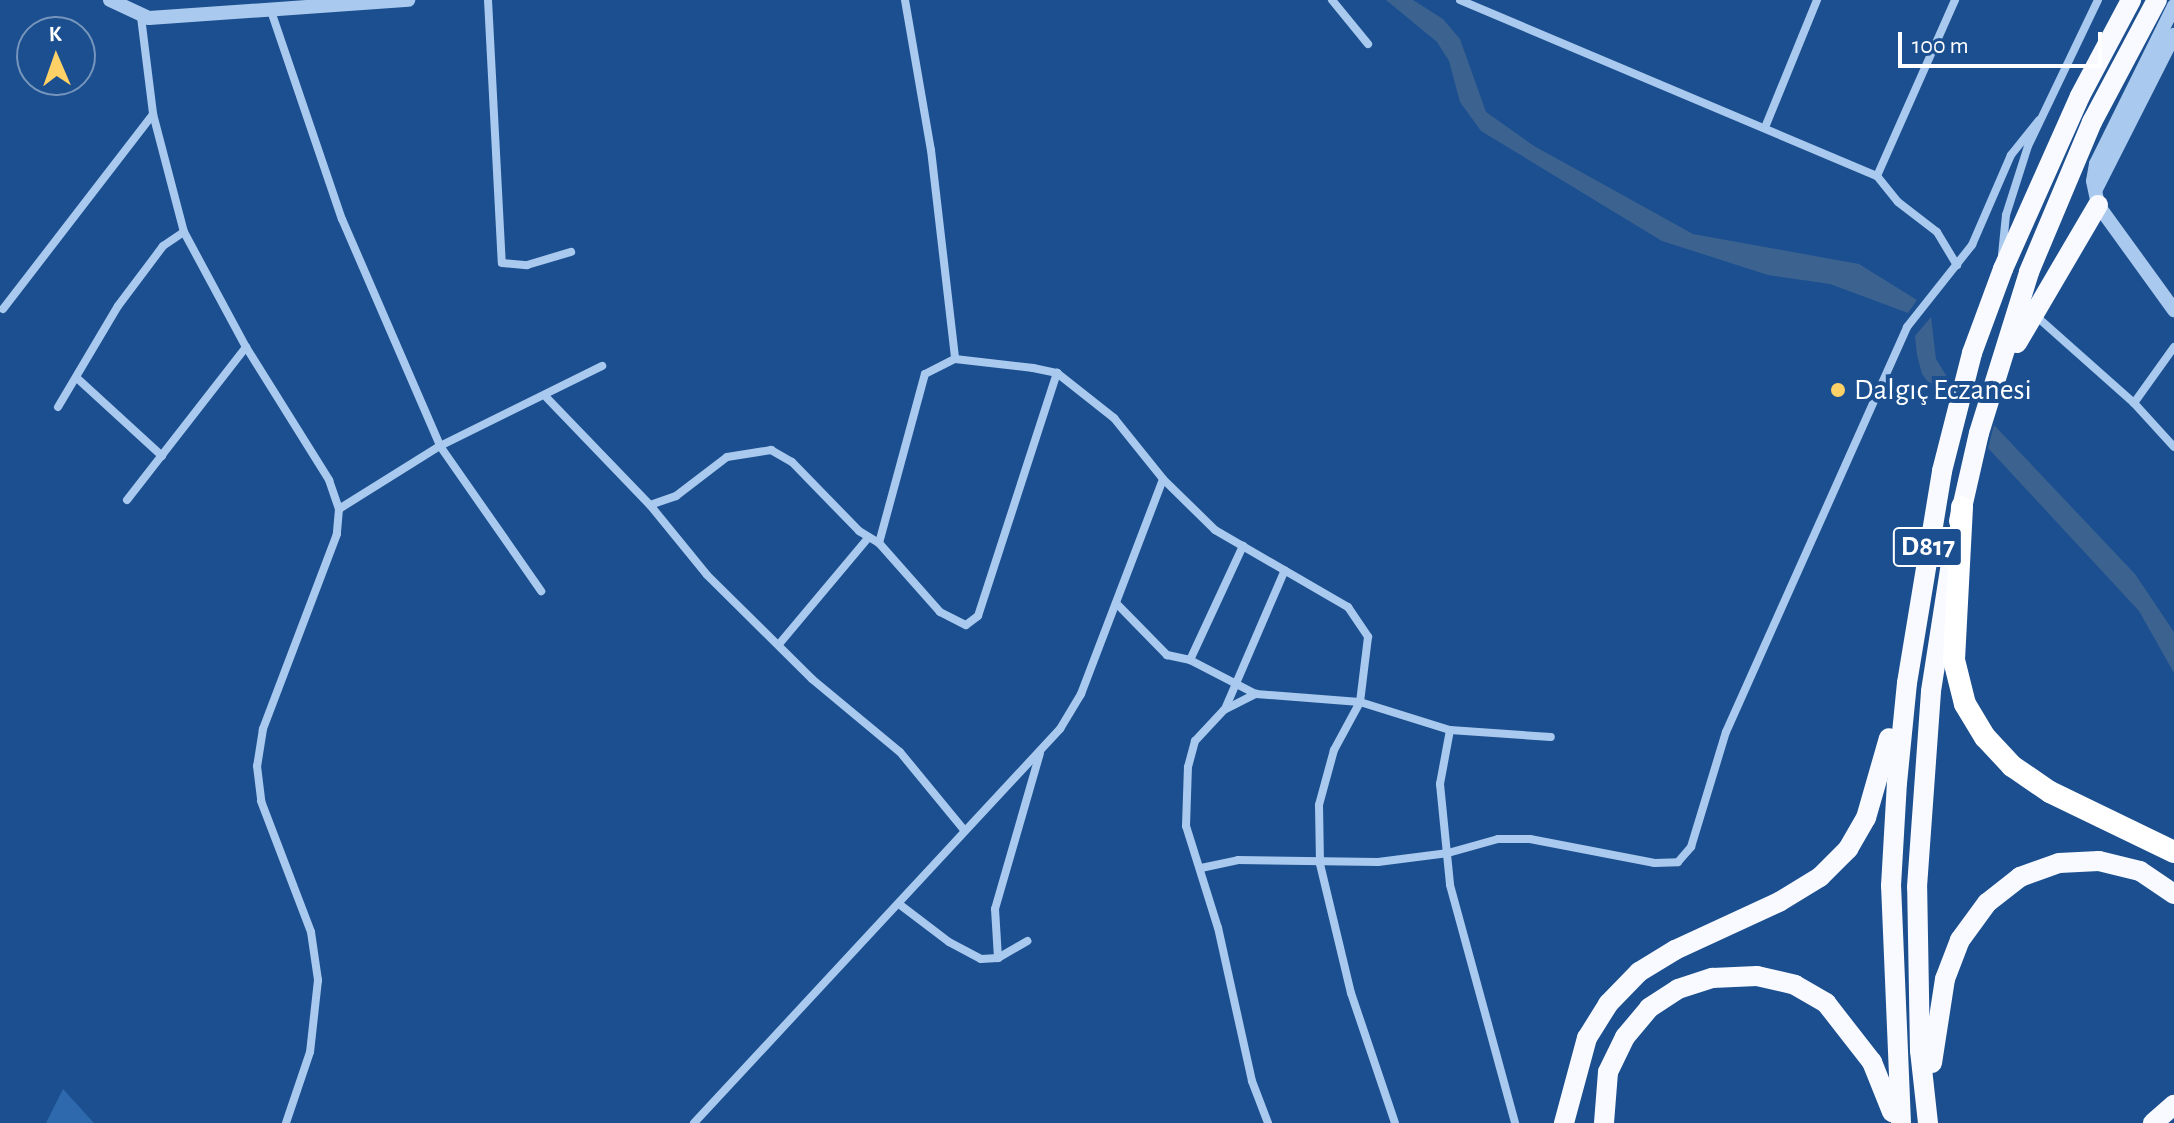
<!DOCTYPE html>
<meta charset="utf-8">
<style>
body{margin:0}
#map{position:relative;width:2174px;height:1123px;overflow:hidden;background:#1b4f8f;font-family:"Alegreya Sans",sans-serif}
div>[style]{position:absolute}
.green>*{inset:0;background:#2e69ad}
.water>*{inset:0;background:#3c6290}
.minor>*{height:8px;margin:-4px;padding:0 4px;transform-origin:4px;border-radius:4px;background:#a9c9ee}
.tertiary>*{height:14px;margin:-7px;padding:0 7px;transform-origin:7px;border-radius:7px;background:#a9c9ee}
.trunk>*{height:20px;margin:-10px;padding:0 10px;transform-origin:10px;border-radius:10px;background:#f8faff}
.motorway>*{height:22px;margin:-11px;padding:0 11px;transform-origin:11px;border-radius:11px;background:#fff}
.dots>*{width:22px;height:22px;translate:-50% -50%;box-sizing:border-box;border:4px solid #1b4f8f;border-radius:50%}
span{translate:-50% -50%;white-space:nowrap;text-align:center;line-height:1.15;-webkit-text-stroke:8px #1b4f8f;paint-order:stroke}
.shield-label span{padding:2px 6px;background:#1b4f8f;border:2px solid;border-radius:6px;-webkit-text-stroke-width:0}
.shield-label{font-size:28px;color:#fff;font-weight:700}
.poi-label{font-size:30px;color:#fff}
.left{translate:0 -50%;text-align:left}
.north{position:absolute;left:16px;top:16px;width:80px;height:80px;box-sizing:border-box;background:#1b4f8f;border:2px solid #7695bc;border-radius:50%;rotate:358deg;font-size:22px;font-weight:700;line-height:32px;text-align:center;color:#fff}
.north::after{content:'';display:block;margin:auto;width:28px;height:36px;background:#ffd166;clip-path:polygon(50% 0,100% 100%,50% 72%,0 100%)}
.scale{position:absolute;left:1898px;top:32px;width:204px;height:36px;box-sizing:border-box;border:4px solid #fff;border-top:0;padding-left:10px;font-size:24px;line-height:28px;white-space:nowrap;color:#fff;-webkit-text-stroke:6px #1b4f8f;paint-order:stroke}
</style>
<div id="map">
<div class="green">
<div style="clip-path:polygon(63px 1089px,94px 1123px,46px 1123px)"></div>
</div>
<div class="water">
<div style="clip-path:polygon(1386px 0,1413px 0,1443px 19px,1460px 39px,1486px 112px,1534px 146px,1693px 234px,1859px 264px,1917px 300px,1908px 313px,1830px 284px,1768px 275px,1662px 241px,1481px 131px,1460px 102px,1449px 61px,1437px 42px)"></div>
<div style="clip-path:polygon(1931px 317px,1936px 359px,1947px 377px,1940px 398px,1922px 374px,1917px 355px,1915px 336px)"></div>
<div style="clip-path:polygon(1994px 425px,2135px 574px,2174px 632px,2174px 673px,2139px 611px,1988px 448px)"></div>
</div>
<div class="minor">
<div style="left:488px;top:0;width:263px;rotate:87deg"></div>
<div style="left:502px;top:263px;width:25px;rotate:5deg"></div>
<div style="left:527px;top:265px;width:46px;rotate:-16.5deg"></div>
<div style="left:905px;top:0;width:152px;rotate:80.2deg"></div>
<div style="left:931px;top:150px;width:210px;rotate:83.4deg"></div>
<div style="left:1332px;top:0;width:57px;rotate:50.7deg"></div>
<div style="left:1460px;top:0;width:453px;rotate:22.9deg"></div>
<div style="left:1877px;top:176px;width:33px;rotate:51deg"></div>
<div style="left:1898px;top:202px;width:49px;rotate:37.6deg"></div>
<div style="left:1937px;top:232px;width:39px;rotate:59deg"></div>
<div style="left:271px;top:11px;width:220px;rotate:71.2deg"></div>
<div style="left:342px;top:219px;width:247px;rotate:66.6deg"></div>
<div style="left:440px;top:446px;width:177px;rotate:55.1deg"></div>
<div style="left:141px;top:17px;width:98px;rotate:82.9deg"></div>
<div style="left:153px;top:114px;width:122px;rotate:75.3deg"></div>
<div style="left:184px;top:232px;width:131px;rotate:61.7deg"></div>
<div style="left:246px;top:347px;width:157px;rotate:58deg"></div>
<div style="left:329px;top:480px;width:31px;rotate:71deg"></div>
<div style="left:339px;top:509px;width:25px;rotate:95deg"></div>
<div style="left:337px;top:534px;width:209px;rotate:110.8deg"></div>
<div style="left:263px;top:729px;width:37px;rotate:99deg"></div>
<div style="left:257px;top:766px;width:35px;rotate:83deg"></div>
<div style="left:261px;top:801px;width:140px;rotate:69.1deg"></div>
<div style="left:311px;top:932px;width:49px;rotate:81.7deg"></div>
<div style="left:318px;top:980px;width:72px;rotate:96.3deg"></div>
<div style="left:310px;top:1052px;width:75px;rotate:108.7deg"></div>
<div style="left:1766px;top:125px;width:135px;rotate:-67.8deg"></div>
<div style="left:1877px;top:176px;width:193px;rotate:-66.1deg"></div>
<div style="left:2002px;top:255px;width:40px;rotate:-84.3deg"></div>
<div style="left:2006px;top:215px;width:72px;rotate:-72.3deg"></div>
<div style="left:2028px;top:146px;width:162px;rotate:-64.4deg"></div>
<div style="left:3px;top:309px;width:246px;rotate:-52.4deg"></div>
<div style="left:2036px;top:316px;width:131px;rotate:41.6deg"></div>
<div style="left:2174px;top:347px;width:69px;rotate:125.5deg"></div>
<div style="left:2134px;top:403px;width:59px;rotate:47.7deg"></div>
<div style="left:78px;top:379px;width:114px;rotate:42.5deg"></div>
<div style="left:547px;top:398px;width:149px;rotate:46.1deg"></div>
<div style="left:650px;top:505px;width:28px;rotate:-19deg"></div>
<div style="left:676px;top:496px;width:64px;rotate:-37.4deg"></div>
<div style="left:727px;top:457px;width:45px;rotate:-9deg"></div>
<div style="left:771px;top:450px;width:24px;rotate:30deg"></div>
<div style="left:792px;top:462px;width:96px;rotate:45.8deg"></div>
<div style="left:859px;top:531px;width:23px;rotate:31deg"></div>
<div style="left:879px;top:543px;width:92px;rotate:48.5deg"></div>
<div style="left:940px;top:612px;width:29px;rotate:27deg"></div>
<div style="left:966px;top:625px;width:15px;rotate:-37deg"></div>
<div style="left:978px;top:616px;width:256px;rotate:-72deg"></div>
<div style="left:58px;top:407px;width:117px;rotate:-59.3deg"></div>
<div style="left:118px;top:306px;width:75px;rotate:-53.1deg"></div>
<div style="left:163px;top:246px;width:25px;rotate:-34deg"></div>
<div style="left:127px;top:500px;width:194px;rotate:-52.1deg"></div>
<div style="left:650px;top:505px;width:90px;rotate:50.8deg"></div>
<div style="left:707px;top:575px;width:148px;rotate:44.7deg"></div>
<div style="left:812px;top:679px;width:114px;rotate:39.7deg"></div>
<div style="left:900px;top:752px;width:101px;rotate:50.6deg"></div>
<div style="left:339px;top:509px;width:119px;rotate:-32deg"></div>
<div style="left:440px;top:446px;width:181px;rotate:-26.3deg"></div>
<div style="left:879px;top:543px;width:175px;rotate:-74.8deg"></div>
<div style="left:925px;top:374px;width:34px;rotate:-27deg"></div>
<div style="left:955px;top:359px;width:79px;rotate:6.6deg"></div>
<div style="left:1033px;top:368px;width:25px;rotate:12deg"></div>
<div style="left:1057px;top:373px;width:73px;rotate:38.3deg"></div>
<div style="left:1114px;top:418px;width:78px;rotate:51.2deg"></div>
<div style="left:1163px;top:479px;width:73px;rotate:44.4deg"></div>
<div style="left:1215px;top:530px;width:154px;rotate:30.1deg"></div>
<div style="left:1348px;top:607px;width:36px;rotate:56deg"></div>
<div style="left:1368px;top:637px;width:65px;rotate:97deg"></div>
<div style="left:1360px;top:702px;width:55px;rotate:118.4deg"></div>
<div style="left:1334px;top:750px;width:57px;rotate:105.3deg"></div>
<div style="left:1319px;top:805px;width:59px;rotate:89deg"></div>
<div style="left:1320px;top:864px;width:133px;rotate:76.5deg"></div>
<div style="left:1351px;top:993px;width:137px;rotate:71.3deg"></div>
<div style="left:1116px;top:603px;width:73px;rotate:45.6deg"></div>
<div style="left:1167px;top:655px;width:24px;rotate:12deg"></div>
<div style="left:1190px;top:660px;width:74px;rotate:27.3deg"></div>
<div style="left:780px;top:643px;width:138px;rotate:-50deg"></div>
<div style="left:1190px;top:660px;width:126px;rotate:-65.1deg"></div>
<div style="left:1225px;top:709px;width:151px;rotate:-66.7deg"></div>
<div style="left:1450px;top:730px;width:55px;rotate:100.5deg"></div>
<div style="left:1440px;top:784px;width:101px;rotate:84.3deg"></div>
<div style="left:1450px;top:885px;width:247px;rotate:74.7deg"></div>
<div style="left:1201px;top:868px;width:38px;rotate:-12deg"></div>
<div style="left:1238px;top:860px;width:140px;rotate:0.8deg"></div>
<div style="left:1378px;top:862px;width:71px;rotate:-7.3deg"></div>
<div style="left:1448px;top:853px;width:52px;rotate:-15.6deg"></div>
<div style="left:1498px;top:839px;width:32px"></div>
<div style="left:1530px;top:839px;width:127px;rotate:10.9deg"></div>
<div style="left:1655px;top:863px;width:23px;rotate:-2deg"></div>
<div style="left:1678px;top:862px;width:20px;rotate:-49deg"></div>
<div style="left:1691px;top:847px;width:120px;rotate:-73.1deg"></div>
<div style="left:1726px;top:732px;width:444px;rotate:-65.9deg"></div>
<div style="left:1907px;top:327px;width:105px;rotate:-51.6deg"></div>
<div style="left:1972px;top:245px;width:98px;rotate:-66.6deg"></div>
<div style="left:2011px;top:155px;width:45px;rotate:-51.3deg"></div>
<div style="left:899px;top:904px;width:63px;rotate:37.2deg"></div>
<div style="left:949px;top:942px;width:36px;rotate:28deg"></div>
<div style="left:981px;top:959px;width:17px;rotate:-3deg"></div>
<div style="left:998px;top:958px;width:49px;rotate:-93.5deg"></div>
<div style="left:995px;top:909px;width:162px;rotate:-73.9deg"></div>
<div style="left:998px;top:958px;width:34px;rotate:-30deg"></div>
<div style="left:694px;top:1123px;width:538px;rotate:-47.11deg"></div>
<div style="left:1060px;top:729px;width:41px;rotate:-59deg"></div>
<div style="left:1081px;top:694px;width:230px;rotate:-69.1deg"></div>
<div style="left:1268px;top:1123px;width:45px;rotate:-110.9deg"></div>
<div style="left:1252px;top:1081px;width:157px;rotate:-102.5deg"></div>
<div style="left:1218px;top:928px;width:107px;rotate:-107.4deg"></div>
<div style="left:1186px;top:826px;width:59px;rotate:-88.1deg"></div>
<div style="left:1188px;top:767px;width:27px;rotate:-75deg"></div>
<div style="left:1195px;top:741px;width:42px;rotate:-46.9deg"></div>
<div style="left:1224px;top:710px;width:36px;rotate:-27deg"></div>
<div style="left:1256px;top:694px;width:104px;rotate:4.4deg"></div>
<div style="left:1360px;top:702px;width:94px;rotate:17.3deg"></div>
<div style="left:1450px;top:730px;width:101px;rotate:4deg"></div>
</div>
<div class="tertiary">
<div style="left:110px;top:0;width:43px;rotate:24.8deg"></div>
<div style="left:149px;top:18px;width:260px;rotate:-4deg"></div>
<div style="left:2174px;top:6px;width:176px;rotate:116.3deg"></div>
<div style="left:2096px;top:164px;width:17px;rotate:100deg"></div>
<div style="left:2093px;top:181px;width:25px;rotate:78deg"></div>
<div style="left:2098px;top:205px;width:130px;rotate:54.1deg"></div>
<div style="left:2096px;top:189px;width:173px;rotate:-63.1deg"></div>
</div>
<div class="trunk">
<div style="left:2017px;top:343px;width:160px;rotate:-59.6deg"></div>
<div style="left:1959px;top:521px;width:90px;rotate:-77.2deg"></div>
<div style="left:1979px;top:433px;width:169px;rotate:-72.7deg"></div>
<div style="left:2029px;top:272px;width:163px;rotate:-67.2deg"></div>
<div style="left:2092px;top:122px;width:138px;rotate:-62deg"></div>
<div style="left:1932px;top:1063px;width:85px;rotate:-81.2deg"></div>
<div style="left:1945px;top:979px;width:42px;rotate:-69deg"></div>
<div style="left:1960px;top:940px;width:46px;rotate:-53.9deg"></div>
<div style="left:1987px;top:903px;width:42px;rotate:-38.2deg"></div>
<div style="left:2020px;top:877px;width:41px;rotate:-19.7deg"></div>
<div style="left:2059px;top:863px;width:40px;rotate:-2.9deg"></div>
<div style="left:2099px;top:861px;width:42px;rotate:13.7deg"></div>
<div style="left:2140px;top:871px;width:41px;rotate:34.1deg"></div>
<div style="left:1564px;top:1123px;width:88px;rotate:-74.9deg"></div>
<div style="left:1587px;top:1038px;width:40px;rotate:-58deg"></div>
<div style="left:1608px;top:1004px;width:45px;rotate:-45.9deg"></div>
<div style="left:1639px;top:972px;width:42px;rotate:-31.4deg"></div>
<div style="left:1675px;top:950px;width:115px;rotate:-24.8deg"></div>
<div style="left:1779px;top:902px;width:48px;rotate:-31.4deg"></div>
<div style="left:1820px;top:877px;width:40px;rotate:-45deg"></div>
<div style="left:1848px;top:849px;width:36px;rotate:-60deg"></div>
<div style="left:1866px;top:818px;width:83px;rotate:-74deg"></div>
<div style="left:1604px;top:1123px;width:51px;rotate:-85.5deg"></div>
<div style="left:1608px;top:1072px;width:39px;rotate:-64deg"></div>
<div style="left:1625px;top:1037px;width:38px;rotate:-50deg"></div>
<div style="left:1649px;top:1008px;width:35px;rotate:-33deg"></div>
<div style="left:1678px;top:989px;width:36px;rotate:-18deg"></div>
<div style="left:1712px;top:978px;width:45px;rotate:-2.5deg"></div>
<div style="left:1757px;top:976px;width:39px;rotate:13deg"></div>
<div style="left:1795px;top:985px;width:36px;rotate:30deg"></div>
<div style="left:1826px;top:1003px;width:75px;rotate:52.1deg"></div>
<div style="left:1872px;top:1062px;width:54px;rotate:68.2deg"></div>
<div style="left:1901px;top:1123px;width:237px;rotate:-92.4deg"></div>
<div style="left:1891px;top:886px;width:103px;rotate:-86.7deg"></div>
<div style="left:1897px;top:783px;width:100px;rotate:-84.3deg"></div>
<div style="left:1907px;top:683px;width:215px;rotate:-80.6deg"></div>
<div style="left:1942px;top:471px;width:122px;rotate:-75.7deg"></div>
<div style="left:1972px;top:353px;width:90px;rotate:-69.7deg"></div>
<div style="left:2003px;top:269px;width:189px;rotate:-66deg"></div>
<div style="left:2080px;top:96px;width:109px;rotate:-62deg"></div>
<div style="left:1928px;top:1123px;width:72px;rotate:-96.3deg"></div>
<div style="left:1920px;top:1051px;width:164px;rotate:-91deg"></div>
<div style="left:1917px;top:887px;width:196px;rotate:-85.9deg"></div>
<div style="left:1931px;top:691px;width:136px;rotate:-81.1deg"></div>
<div style="left:2153px;top:1123px;width:28px;rotate:-41deg"></div>
</div>
<div class="motorway">
<div style="left:1962px;top:507px;width:153px;rotate:93deg"></div>
<div style="left:1954px;top:660px;width:45px;rotate:76deg"></div>
<div style="left:1965px;top:704px;width:39px;rotate:59deg"></div>
<div style="left:1985px;top:737px;width:40px;rotate:47deg"></div>
<div style="left:2012px;top:766px;width:46px;rotate:34.4deg"></div>
<div style="left:2050px;top:792px;width:138px;rotate:25.8deg"></div>
</div>
<div class="dots">
<div style="left:1838px;top:390px;background:#ffd166"></div>
</div>
<div class="shield-label">
<span style="left:1928px;top:547px">D817</span>
</div>
<div class="poi-label">
<span class="left" style="left:1854px;top:390px">Dalgıç Eczanesi</span>
</div>
<div class="north">K</div>
<div class="scale">100 m</div>
</div>
